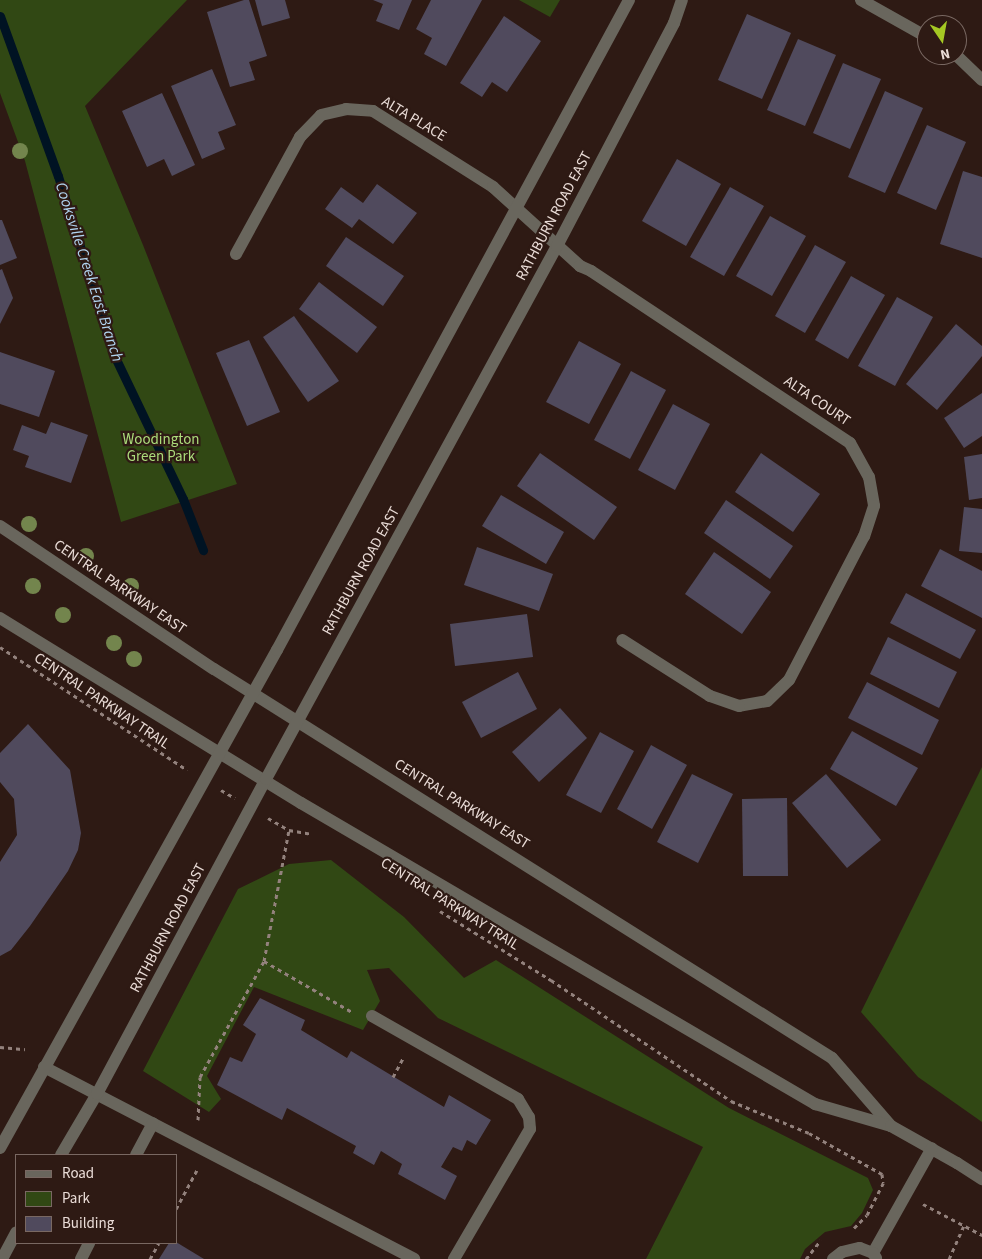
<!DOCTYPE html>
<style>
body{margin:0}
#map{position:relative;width:982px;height:1259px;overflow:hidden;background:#2e1a14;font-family:"Source Sans 3",sans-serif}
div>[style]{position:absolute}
.green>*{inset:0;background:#314814}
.stream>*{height:9px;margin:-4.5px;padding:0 4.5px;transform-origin:4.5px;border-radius:4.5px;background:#001323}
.building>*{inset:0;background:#504a5d}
.path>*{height:3px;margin-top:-1.5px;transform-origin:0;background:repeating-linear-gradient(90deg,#93827d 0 4px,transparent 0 8px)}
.minor>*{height:12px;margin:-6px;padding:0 6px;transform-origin:6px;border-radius:6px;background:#69665d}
.trees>*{width:16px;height:16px;margin:-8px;border-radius:50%;background:#73854d}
span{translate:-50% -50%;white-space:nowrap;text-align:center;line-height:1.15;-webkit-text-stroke:4.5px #2e1a14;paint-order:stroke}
.street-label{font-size:15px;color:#eadcd7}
.park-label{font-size:15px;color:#acdc7b}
.water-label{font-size:16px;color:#b1d4f0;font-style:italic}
.legend{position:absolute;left:15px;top:1154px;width:162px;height:90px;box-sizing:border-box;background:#2e1a14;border:1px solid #796862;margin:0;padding:6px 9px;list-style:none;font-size:15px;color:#eadcd7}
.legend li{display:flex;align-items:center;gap:10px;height:25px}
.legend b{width:25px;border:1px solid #796862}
.north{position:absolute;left:917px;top:15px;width:50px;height:50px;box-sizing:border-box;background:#2e1a14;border:1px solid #796862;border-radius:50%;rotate:168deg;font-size:14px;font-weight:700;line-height:20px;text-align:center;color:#eadcd7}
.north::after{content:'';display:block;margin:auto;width:18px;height:22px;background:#a5c823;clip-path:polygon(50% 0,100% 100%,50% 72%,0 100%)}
</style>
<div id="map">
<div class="green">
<div style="clip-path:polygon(0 0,187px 0,85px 106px,143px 245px,237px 484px,121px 522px,25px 161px,0 93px)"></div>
<div style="clip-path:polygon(519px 0,560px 0,550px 17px)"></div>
<div style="clip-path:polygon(982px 767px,982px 1122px,918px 1077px,861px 1012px)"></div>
<div style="clip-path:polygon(331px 860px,404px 917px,464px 978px,496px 960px,729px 1108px,868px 1178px,873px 1190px,862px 1213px,851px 1226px,825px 1232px,805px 1249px,800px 1259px,646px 1259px,703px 1147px,438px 1018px,389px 968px,367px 970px,380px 1001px,363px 1030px,254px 987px,207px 1076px,221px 1099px,209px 1112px,143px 1071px,238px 889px,289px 864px)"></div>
</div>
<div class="stream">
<div style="left:0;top:16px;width:170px;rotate:70.1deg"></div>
<div style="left:58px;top:176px;width:188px;rotate:72.6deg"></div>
<div style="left:114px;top:355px;width:160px;rotate:64.4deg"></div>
<div style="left:183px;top:499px;width:55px;rotate:68.6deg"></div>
</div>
<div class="building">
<div style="clip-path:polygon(244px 0,249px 0,267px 56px,249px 62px,255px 80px,230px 87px,207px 12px)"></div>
<div style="clip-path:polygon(255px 0,285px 0,290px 18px,262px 26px)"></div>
<div style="clip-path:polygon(373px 0,412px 0,399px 30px,376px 21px,383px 4px)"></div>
<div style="clip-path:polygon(431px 0,482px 0,446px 66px,424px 54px,432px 38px,416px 29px)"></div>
<div style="clip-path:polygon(747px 14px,791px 33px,762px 99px,718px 80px)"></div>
<div style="clip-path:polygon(504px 16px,541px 41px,507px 92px,492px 82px,482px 97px,460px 83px)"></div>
<div style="clip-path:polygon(798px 39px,836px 55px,805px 126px,767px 110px)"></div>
<div style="clip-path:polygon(843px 63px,881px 79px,850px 149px,813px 133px)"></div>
<div style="clip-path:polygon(212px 69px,236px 125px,218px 132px,225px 149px,202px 159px,171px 86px)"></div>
<div style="clip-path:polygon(885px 91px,923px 108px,885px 193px,848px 177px)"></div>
<div style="clip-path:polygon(162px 93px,195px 165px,172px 176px,164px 159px,147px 167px,122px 111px)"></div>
<div style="clip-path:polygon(927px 125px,966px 142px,936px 210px,897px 193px)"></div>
<div style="clip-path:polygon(677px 159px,721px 184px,686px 246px,642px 221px)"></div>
<div style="clip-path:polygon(963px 171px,982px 177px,982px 258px,940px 244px)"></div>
<div style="clip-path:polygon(377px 184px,417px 213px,393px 244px,359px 219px,352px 228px,325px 209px,341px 187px,363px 203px)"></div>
<div style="clip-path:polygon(730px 187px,764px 206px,724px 276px,690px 257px)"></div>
<div style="clip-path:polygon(770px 216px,806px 236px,772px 296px,736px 276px)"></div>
<div style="clip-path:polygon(0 220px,2px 220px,17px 258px,0 265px)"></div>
<div style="clip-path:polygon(346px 237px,404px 276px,383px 306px,326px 266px)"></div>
<div style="clip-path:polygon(815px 245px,846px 262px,805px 333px,775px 316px)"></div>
<div style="clip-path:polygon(2px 269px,13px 298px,0 324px,0 270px)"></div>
<div style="clip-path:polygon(851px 276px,885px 295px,848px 359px,815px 340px)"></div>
<div style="clip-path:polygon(319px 282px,377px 327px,357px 353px,299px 309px)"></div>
<div style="clip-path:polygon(897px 297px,933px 317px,895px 386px,858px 366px)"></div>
<div style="clip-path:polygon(294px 316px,339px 381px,308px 402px,263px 337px)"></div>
<div style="clip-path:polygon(956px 324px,982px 346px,982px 356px,937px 410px,906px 384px)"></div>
<div style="clip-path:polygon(249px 340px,280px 412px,247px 426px,216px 353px)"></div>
<div style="clip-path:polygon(579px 341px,621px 364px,589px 424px,546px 402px)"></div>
<div style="clip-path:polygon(0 352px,55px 371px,39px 417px,0 404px)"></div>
<div style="clip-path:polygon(631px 371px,666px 390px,630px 459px,594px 440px)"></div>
<div style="clip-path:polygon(982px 393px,982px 436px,964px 448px,944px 418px)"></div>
<div style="clip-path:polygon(673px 404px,710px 424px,675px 490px,638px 470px)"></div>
<div style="clip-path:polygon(51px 422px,88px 435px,71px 483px,25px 467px,29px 456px,13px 450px,22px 425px,46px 434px)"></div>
<div style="clip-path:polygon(540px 453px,617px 507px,594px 540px,517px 486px)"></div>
<div style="clip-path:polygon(761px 453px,820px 494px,793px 532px,735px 492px)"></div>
<div style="clip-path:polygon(982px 454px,982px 498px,969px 500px,964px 457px)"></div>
<div style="clip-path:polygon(501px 495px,564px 532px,546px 564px,482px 526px)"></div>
<div style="clip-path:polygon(726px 500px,793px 546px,770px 579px,704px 533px)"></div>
<div style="clip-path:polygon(964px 507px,982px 509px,982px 553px,959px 551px)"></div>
<div style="clip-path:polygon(477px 547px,553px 574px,539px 611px,464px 585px)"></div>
<div style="clip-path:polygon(940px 549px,982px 571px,982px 618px,921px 586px)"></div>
<div style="clip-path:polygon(714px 552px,771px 592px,742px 634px,685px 594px)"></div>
<div style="clip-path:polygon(906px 593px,976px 630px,960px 659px,890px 623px)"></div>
<div style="clip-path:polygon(527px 614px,533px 657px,455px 666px,450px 624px)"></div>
<div style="clip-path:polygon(888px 637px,957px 672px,939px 708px,870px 674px)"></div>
<div style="clip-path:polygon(518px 672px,537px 709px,481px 738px,462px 702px)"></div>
<div style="clip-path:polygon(867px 682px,939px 720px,922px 755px,848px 718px)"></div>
<div style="clip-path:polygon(560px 708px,587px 738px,539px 782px,512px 752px)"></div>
<div style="clip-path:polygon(28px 724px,70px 770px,81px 833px,78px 850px,68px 871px,30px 926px,11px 950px,0 956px,0 862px,17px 835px,14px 799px,0 782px,0 753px)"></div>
<div style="clip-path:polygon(852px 731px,918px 768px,896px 806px,830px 769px)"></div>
<div style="clip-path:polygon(600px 732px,634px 751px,601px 813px,566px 795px)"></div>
<div style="clip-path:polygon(651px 745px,687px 765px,652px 829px,617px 809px)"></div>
<div style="clip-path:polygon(692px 774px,733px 794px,698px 863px,657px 842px)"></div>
<div style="clip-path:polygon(826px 774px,881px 840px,847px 868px,792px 803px)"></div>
<div style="clip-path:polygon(787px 798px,788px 876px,743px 876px,742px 799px)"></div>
<div style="clip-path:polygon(260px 998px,305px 1020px,301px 1030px,347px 1058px,351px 1051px,444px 1107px,449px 1095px,491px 1120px,476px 1145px,467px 1140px,462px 1151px,453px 1147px,441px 1167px,457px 1176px,445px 1200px,398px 1174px,402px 1164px,381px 1151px,374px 1165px,353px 1153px,356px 1146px,287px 1108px,282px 1120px,217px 1085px,230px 1057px,242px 1062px,256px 1034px,243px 1025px)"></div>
<div style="clip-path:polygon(176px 1242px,204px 1259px,159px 1259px,169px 1243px)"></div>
</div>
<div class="path">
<div style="left:0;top:647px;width:224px;rotate:33.3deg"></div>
<div style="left:221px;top:790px;width:16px;rotate:30deg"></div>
<div style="left:268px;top:818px;width:24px;rotate:30deg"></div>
<div style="left:289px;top:830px;width:22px;rotate:10deg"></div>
<div style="left:440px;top:911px;width:131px;rotate:31.9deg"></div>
<div style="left:551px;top:980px;width:217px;rotate:33.9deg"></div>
<div style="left:731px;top:1101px;width:84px;rotate:22.3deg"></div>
<div style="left:809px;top:1133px;width:84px;rotate:29.3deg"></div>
<div style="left:882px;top:1174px;width:9px;rotate:84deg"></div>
<div style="left:264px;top:961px;width:102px;rotate:30.1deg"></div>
<div style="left:0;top:1047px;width:25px;rotate:5deg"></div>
<div style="left:393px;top:1077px;width:21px;rotate:-62deg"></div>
<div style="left:198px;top:1120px;width:43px;rotate:-87.3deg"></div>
<div style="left:200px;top:1077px;width:132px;rotate:-61.1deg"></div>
<div style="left:264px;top:961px;width:133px;rotate:-79.2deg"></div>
<div style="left:923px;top:1204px;width:67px;rotate:27.7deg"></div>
<div style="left:176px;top:1209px;width:44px;rotate:-61.7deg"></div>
<div style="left:854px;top:1228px;width:18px;rotate:-45deg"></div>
<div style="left:867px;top:1215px;width:36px;rotate:-63deg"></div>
<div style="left:150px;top:1259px;width:18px;rotate:-61deg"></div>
<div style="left:806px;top:1259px;width:24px;rotate:-52deg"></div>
<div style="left:949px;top:1259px;width:36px;rotate:-66deg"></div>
</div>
<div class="minor">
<div style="left:861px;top:0;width:76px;rotate:29.3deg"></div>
<div style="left:956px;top:55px;width:36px;rotate:44deg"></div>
<div style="left:236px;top:254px;width:133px;rotate:-61.3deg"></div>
<div style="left:300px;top:137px;width:30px;rotate:-46deg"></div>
<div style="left:321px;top:115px;width:26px;rotate:-13deg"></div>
<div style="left:346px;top:109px;width:27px;rotate:4deg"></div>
<div style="left:373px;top:111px;width:142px;rotate:32.3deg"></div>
<div style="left:493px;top:187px;width:118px;rotate:42.2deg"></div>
<div style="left:580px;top:266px;width:12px;rotate:24deg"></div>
<div style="left:591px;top:271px;width:311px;rotate:33.6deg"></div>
<div style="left:850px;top:443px;width:39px;rotate:61deg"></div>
<div style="left:869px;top:477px;width:29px;rotate:80deg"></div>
<div style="left:874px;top:506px;width:32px;rotate:108deg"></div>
<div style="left:864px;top:536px;width:162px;rotate:117.5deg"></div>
<div style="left:789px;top:680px;width:30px;rotate:136deg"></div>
<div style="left:767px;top:701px;width:28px;rotate:170deg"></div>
<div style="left:739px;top:706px;width:31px;rotate:-161deg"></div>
<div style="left:710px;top:696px;width:104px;rotate:-147.5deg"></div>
<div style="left:0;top:526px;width:257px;rotate:33.8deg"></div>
<div style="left:214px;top:669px;width:730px;rotate:32.19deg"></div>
<div style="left:832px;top:1058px;width:90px;rotate:49.1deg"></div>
<div style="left:0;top:618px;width:353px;rotate:31.6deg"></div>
<div style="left:301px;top:803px;width:596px;rotate:30.35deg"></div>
<div style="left:815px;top:1104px;width:79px;rotate:16.1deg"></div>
<div style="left:891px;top:1126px;width:76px;rotate:29.3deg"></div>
<div style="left:957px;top:1163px;width:30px;rotate:33deg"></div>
<div style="left:372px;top:1016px;width:168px;rotate:29.6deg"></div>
<div style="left:518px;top:1099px;width:21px;rotate:59deg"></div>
<div style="left:529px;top:1117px;width:12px;rotate:85deg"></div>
<div style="left:530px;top:1129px;width:151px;rotate:120.3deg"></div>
<div style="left:44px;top:1067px;width:417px;rotate:27.4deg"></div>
<div style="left:0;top:1148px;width:570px;rotate:-60.92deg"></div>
<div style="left:277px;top:650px;width:739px;rotate:-61.56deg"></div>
<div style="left:61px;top:1155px;width:71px;rotate:-59.5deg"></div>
<div style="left:97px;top:1094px;width:357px;rotate:-61.8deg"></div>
<div style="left:266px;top:779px;width:607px;rotate:-61.37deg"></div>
<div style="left:557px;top:246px;width:252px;rotate:-62.3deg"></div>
<div style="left:674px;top:23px;width:24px;rotate:-71deg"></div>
<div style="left:136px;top:1155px;width:36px;rotate:-62deg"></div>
<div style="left:873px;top:1253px;width:120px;rotate:-60.7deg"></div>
<div style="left:2px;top:1259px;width:30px;rotate:-62deg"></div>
<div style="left:81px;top:1259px;width:18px;rotate:-63deg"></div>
<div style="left:833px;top:1259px;width:11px;rotate:-38deg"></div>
<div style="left:842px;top:1252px;width:18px;rotate:-13deg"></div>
<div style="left:860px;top:1248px;width:14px;rotate:21deg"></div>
<div style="left:873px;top:1253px;width:6px;rotate:59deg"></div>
</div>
<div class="trees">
<div style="left:20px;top:151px"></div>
<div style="left:29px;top:524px"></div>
<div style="left:86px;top:556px"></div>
<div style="left:33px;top:586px"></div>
<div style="left:131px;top:586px"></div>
<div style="left:63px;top:615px"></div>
<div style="left:114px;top:643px"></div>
<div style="left:134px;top:659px"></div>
</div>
<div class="street-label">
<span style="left:414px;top:119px;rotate:31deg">ALTA PLACE</span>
<span style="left:554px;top:216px;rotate:-62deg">RATHBURN ROAD EAST</span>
<span style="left:817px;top:401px;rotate:34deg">ALTA COURT</span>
<span style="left:361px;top:571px;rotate:-61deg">RATHBURN ROAD EAST</span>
<span style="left:120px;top:587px;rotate:34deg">CENTRAL PARKWAY EAST</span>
<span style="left:102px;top:701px;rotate:34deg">CENTRAL PARKWAY TRAIL</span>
<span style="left:462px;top:804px;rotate:32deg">CENTRAL PARKWAY EAST</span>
<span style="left:450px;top:904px;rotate:32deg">CENTRAL PARKWAY TRAIL</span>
<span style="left:168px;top:928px;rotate:-62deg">RATHBURN ROAD EAST</span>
</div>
<div class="park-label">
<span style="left:161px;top:448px">Woodington<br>Green Park</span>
</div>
<div class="water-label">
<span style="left:89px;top:272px;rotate:72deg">Cooksville Creek East Branch</span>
</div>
<ul class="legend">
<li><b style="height:6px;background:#69665d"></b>Road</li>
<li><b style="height:14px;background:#314814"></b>Park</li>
<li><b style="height:14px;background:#504a5d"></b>Building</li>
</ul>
<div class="north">N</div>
</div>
